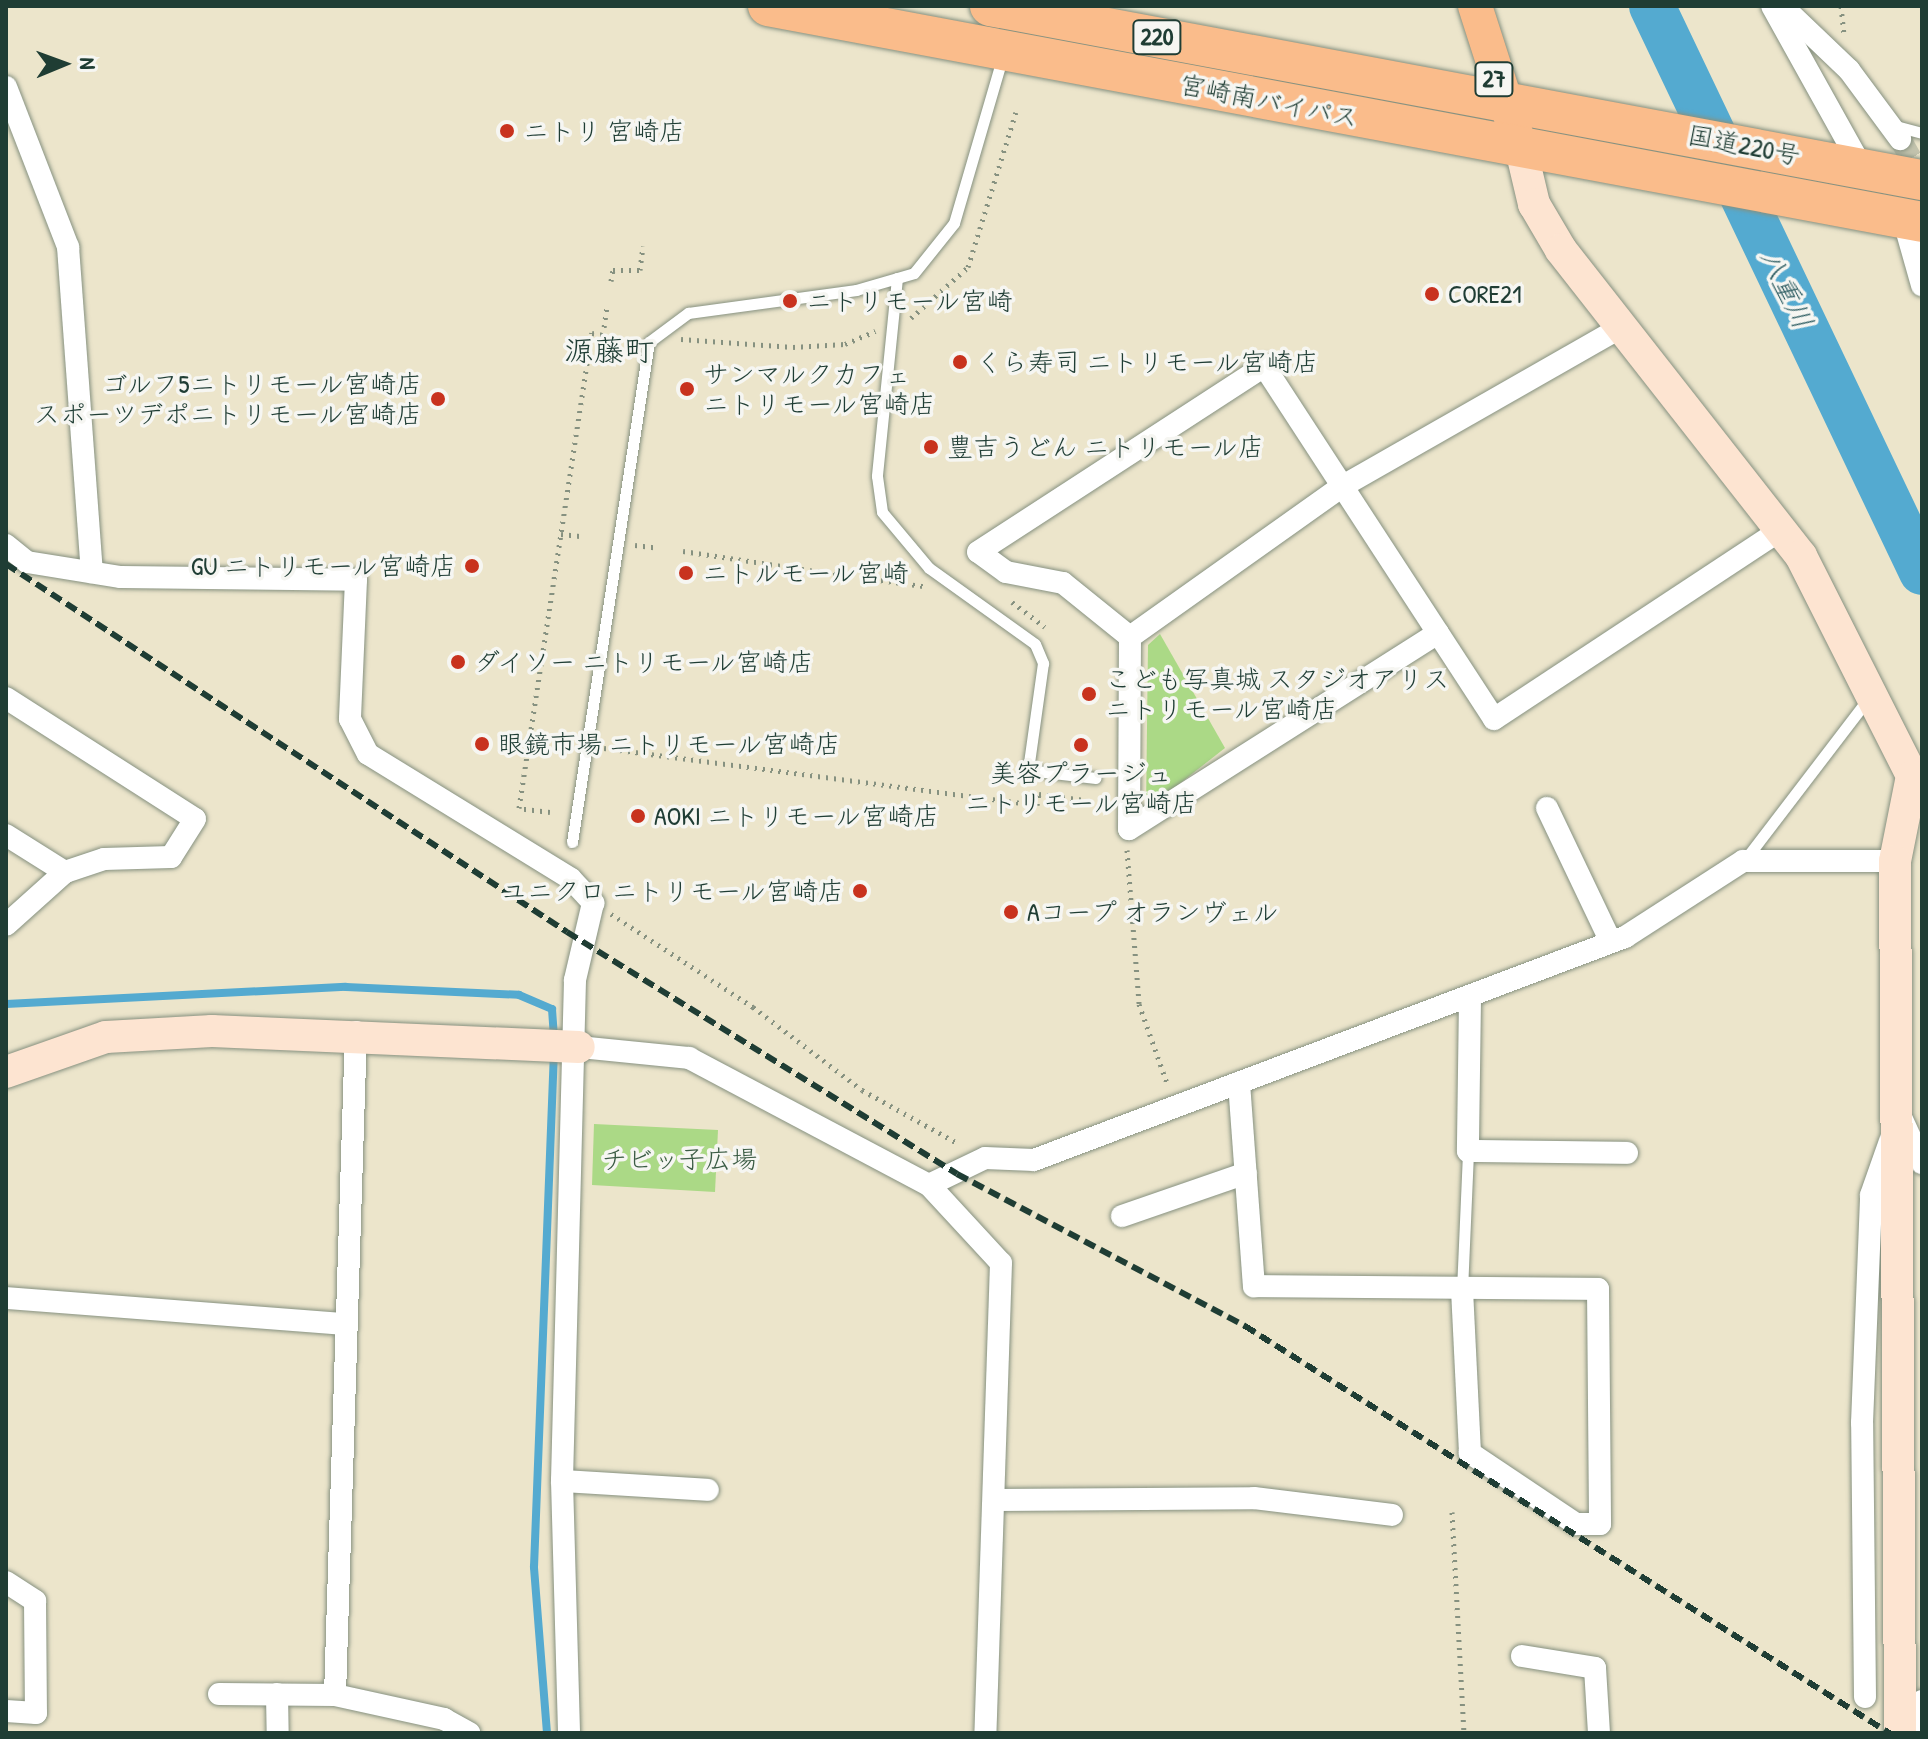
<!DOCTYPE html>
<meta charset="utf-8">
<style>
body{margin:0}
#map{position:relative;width:1928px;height:1739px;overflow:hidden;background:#ece5cb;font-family:"Patrick Hand","Klee One",sans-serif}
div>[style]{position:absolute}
.green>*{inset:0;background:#abd986}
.stream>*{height:8px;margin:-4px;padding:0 4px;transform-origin:4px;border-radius:4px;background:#54aad0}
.river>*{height:46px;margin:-23px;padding:0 23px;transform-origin:23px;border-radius:23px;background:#54aad0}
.street-tunnel>*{height:22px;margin-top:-11px;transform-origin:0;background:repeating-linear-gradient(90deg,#c3c3ad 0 22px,transparent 0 33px)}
.path>*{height:5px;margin-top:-2.5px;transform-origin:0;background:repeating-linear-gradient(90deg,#869180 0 2px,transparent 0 8px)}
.roads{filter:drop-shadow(0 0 2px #869180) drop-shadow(0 0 2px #869180)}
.lane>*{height:11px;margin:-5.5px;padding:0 5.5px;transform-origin:5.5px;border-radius:5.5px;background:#fff}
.street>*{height:22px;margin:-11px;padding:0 11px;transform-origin:11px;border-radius:11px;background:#fff}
.secondary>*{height:32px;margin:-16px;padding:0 16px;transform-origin:16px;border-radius:16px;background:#fde4d1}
.primary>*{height:34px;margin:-17px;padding:0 17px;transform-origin:17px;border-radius:17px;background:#fabc8b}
.highway>*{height:40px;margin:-20px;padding:0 20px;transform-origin:20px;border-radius:20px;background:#fabc8b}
.rail>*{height:6px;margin-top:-3px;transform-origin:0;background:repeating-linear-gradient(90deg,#1f3d34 0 12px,transparent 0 18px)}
.dots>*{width:22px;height:22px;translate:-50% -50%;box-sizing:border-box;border:4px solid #f6f6f2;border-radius:50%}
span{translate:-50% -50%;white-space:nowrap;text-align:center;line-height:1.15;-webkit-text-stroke:7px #f6f6f2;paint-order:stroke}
.shield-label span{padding:2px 6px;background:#f6f6f2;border:2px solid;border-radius:6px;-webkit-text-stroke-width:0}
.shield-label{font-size:24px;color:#1f3d34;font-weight:700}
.street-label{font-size:26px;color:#1f3d34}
.poi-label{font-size:26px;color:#1f3d34}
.left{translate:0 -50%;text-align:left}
.right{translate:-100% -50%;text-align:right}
.park-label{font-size:26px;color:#3b5c44}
.water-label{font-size:28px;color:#2f5e63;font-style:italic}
.quarter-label{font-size:30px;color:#1f3d34}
.frame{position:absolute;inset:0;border:8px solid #1f3d34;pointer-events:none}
.north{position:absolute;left:24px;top:24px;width:80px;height:80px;-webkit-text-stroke:6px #f6f6f2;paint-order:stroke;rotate:89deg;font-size:22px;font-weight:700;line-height:32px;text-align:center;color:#1f3d34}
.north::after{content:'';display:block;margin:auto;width:28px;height:36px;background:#1f3d34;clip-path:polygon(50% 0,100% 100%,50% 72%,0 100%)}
</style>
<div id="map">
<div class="green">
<div style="clip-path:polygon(1160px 634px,1225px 748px,1146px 810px,1148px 645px)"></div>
<div style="clip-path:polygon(594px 1124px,718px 1130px,715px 1192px,592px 1185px)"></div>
</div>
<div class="stream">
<div style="left:6px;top:1004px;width:340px;rotate:-2.9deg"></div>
<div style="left:346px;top:987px;width:173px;rotate:2.6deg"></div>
<div style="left:519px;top:995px;width:36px;rotate:23deg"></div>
<div style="left:552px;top:1009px;width:29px;rotate:86deg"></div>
<div style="left:547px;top:1733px;width:167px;rotate:-94.5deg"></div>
<div style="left:534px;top:1567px;width:516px;rotate:-87.78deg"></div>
</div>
<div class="river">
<div style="left:1652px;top:6px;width:627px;rotate:64.5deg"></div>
</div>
<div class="street-tunnel">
<div style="left:1900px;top:139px;width:45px;rotate:60.6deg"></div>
</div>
<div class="path">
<div style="left:1841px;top:6px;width:27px;rotate:84deg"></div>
<div style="left:611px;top:281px;width:11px;rotate:-80deg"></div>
<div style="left:613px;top:270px;width:27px"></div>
<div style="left:640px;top:270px;width:24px;rotate:-83deg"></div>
<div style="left:911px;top:318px;width:76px;rotate:-41.8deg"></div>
<div style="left:968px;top:267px;width:162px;rotate:-72.8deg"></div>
<div style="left:681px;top:339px;width:112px;rotate:4.1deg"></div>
<div style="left:793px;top:347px;width:52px;rotate:-3.3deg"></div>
<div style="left:845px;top:344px;width:33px;rotate:-23deg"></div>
<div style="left:590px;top:350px;width:38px;rotate:7deg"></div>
<div style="left:561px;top:534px;width:19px;rotate:6deg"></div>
<div style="left:635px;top:545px;width:23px;rotate:7deg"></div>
<div style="left:683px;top:551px;width:167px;rotate:8.6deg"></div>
<div style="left:865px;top:578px;width:59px;rotate:7.9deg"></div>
<div style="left:1012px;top:602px;width:41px;rotate:37.1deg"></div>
<div style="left:529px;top:738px;width:18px;rotate:6deg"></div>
<div style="left:604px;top:748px;width:437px;rotate:7.5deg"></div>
<div style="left:1037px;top:805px;width:11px;rotate:-80deg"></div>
<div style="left:1039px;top:794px;width:46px;rotate:7.4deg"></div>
<div style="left:550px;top:812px;width:31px;rotate:-173deg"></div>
<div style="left:519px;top:808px;width:481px;rotate:-81.3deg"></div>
<div style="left:592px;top:333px;width:11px;rotate:10deg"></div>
<div style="left:603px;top:335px;width:27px;rotate:-82deg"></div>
<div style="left:1127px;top:850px;width:154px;rotate:85.5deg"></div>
<div style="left:1139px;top:1004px;width:87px;rotate:70.5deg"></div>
<div style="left:611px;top:914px;width:170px;rotate:33.2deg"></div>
<div style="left:753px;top:1007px;width:137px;rotate:37.3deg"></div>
<div style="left:862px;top:1090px;width:111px;rotate:29.1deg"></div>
<div style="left:1452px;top:1512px;width:221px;rotate:86.9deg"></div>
</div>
<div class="roads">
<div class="lane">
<div style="left:1892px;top:125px;width:31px;rotate:15deg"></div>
<div style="left:897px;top:278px;width:199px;rotate:95.8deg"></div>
<div style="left:877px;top:476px;width:36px;rotate:82deg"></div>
<div style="left:882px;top:512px;width:73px;rotate:50deg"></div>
<div style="left:929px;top:568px;width:130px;rotate:35.6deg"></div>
<div style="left:1035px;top:644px;width:21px;rotate:67deg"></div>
<div style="left:1043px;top:663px;width:108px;rotate:98deg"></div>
<div style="left:1028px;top:770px;width:68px;rotate:6.7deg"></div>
<div style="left:572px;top:842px;width:506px;rotate:-81.25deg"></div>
<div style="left:649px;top:342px;width:49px;rotate:-36.6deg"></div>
<div style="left:688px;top:313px;width:170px;rotate:-7.8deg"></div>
<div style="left:856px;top:290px;width:60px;rotate:-16.3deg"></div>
<div style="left:914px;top:273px;width:64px;rotate:-51.3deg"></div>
<div style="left:954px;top:223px;width:175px;rotate:-73.7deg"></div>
<div style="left:1744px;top:861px;width:203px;rotate:-52.6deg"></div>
<div style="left:1462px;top:1290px;width:139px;rotate:-87.5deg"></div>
</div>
<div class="street">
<div style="left:1772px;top:6px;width:185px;rotate:60.9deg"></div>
<div style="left:1782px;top:6px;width:93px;rotate:43.7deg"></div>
<div style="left:1849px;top:70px;width:86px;rotate:53.5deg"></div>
<div style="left:6px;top:87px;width:172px;rotate:68.8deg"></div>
<div style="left:68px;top:247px;width:326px;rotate:85.8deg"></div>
<div style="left:1903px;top:218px;width:70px;rotate:74.2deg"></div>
<div style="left:6px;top:545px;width:27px;rotate:39deg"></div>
<div style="left:27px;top:562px;width:95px;rotate:9.1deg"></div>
<div style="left:121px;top:577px;width:235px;rotate:0.7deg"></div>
<div style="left:356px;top:580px;width:139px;rotate:92.5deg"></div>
<div style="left:350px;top:719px;width:39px;rotate:63deg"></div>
<div style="left:368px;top:754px;width:238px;rotate:31.6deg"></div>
<div style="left:571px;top:879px;width:33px;rotate:47deg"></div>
<div style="left:593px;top:903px;width:79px;rotate:103.2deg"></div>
<div style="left:575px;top:980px;width:501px;rotate:91.49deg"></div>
<div style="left:562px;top:1481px;width:252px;rotate:88.4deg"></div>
<div style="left:1438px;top:633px;width:366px;rotate:147.6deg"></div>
<div style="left:1129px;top:829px;width:192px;rotate:-89.7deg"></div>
<div style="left:1130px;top:637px;width:259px;rotate:-35.4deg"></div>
<div style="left:1341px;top:487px;width:321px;rotate:-29.7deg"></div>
<div style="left:1130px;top:637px;width:86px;rotate:-141.1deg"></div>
<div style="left:1063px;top:583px;width:58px;rotate:-169.1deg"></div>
<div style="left:1006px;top:572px;width:34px;rotate:-144deg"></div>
<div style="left:978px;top:552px;width:341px;rotate:-33deg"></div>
<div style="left:1264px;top:366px;width:421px;rotate:56.9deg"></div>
<div style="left:1494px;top:719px;width:345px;rotate:-33.4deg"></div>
<div style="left:6px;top:698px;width:224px;rotate:32.6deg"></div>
<div style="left:195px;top:819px;width:45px;rotate:122.3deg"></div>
<div style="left:171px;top:857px;width:67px;rotate:178.3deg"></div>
<div style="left:104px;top:859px;width:41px;rotate:161.6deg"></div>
<div style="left:65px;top:872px;width:79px;rotate:138.1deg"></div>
<div style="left:1547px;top:808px;width:148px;rotate:64.5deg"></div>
<div style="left:6px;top:835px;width:70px;rotate:32.1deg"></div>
<div style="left:1470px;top:999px;width:152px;rotate:90.8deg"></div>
<div style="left:1468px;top:1151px;width:159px;rotate:0.7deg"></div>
<div style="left:579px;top:1047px;width:111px;rotate:5.7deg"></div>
<div style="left:689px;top:1058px;width:272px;rotate:27.9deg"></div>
<div style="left:929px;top:1185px;width:106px;rotate:47.3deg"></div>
<div style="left:1001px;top:1263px;width:470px;rotate:91.9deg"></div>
<div style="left:1239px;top:1083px;width:204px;rotate:85.8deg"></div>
<div style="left:1254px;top:1286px;width:344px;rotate:0.5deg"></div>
<div style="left:1598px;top:1289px;width:235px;rotate:89.5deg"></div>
<div style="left:1600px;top:1524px;width:24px;rotate:180deg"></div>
<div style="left:1576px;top:1524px;width:128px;rotate:-146.2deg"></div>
<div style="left:1470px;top:1453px;width:162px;rotate:-92.8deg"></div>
<div style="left:1900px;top:1115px;width:53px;rotate:65.4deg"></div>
<div style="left:929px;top:1185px;width:62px;rotate:-25.7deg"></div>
<div style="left:985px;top:1158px;width:49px;rotate:2.3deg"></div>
<div style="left:1034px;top:1160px;width:632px;rotate:-20.67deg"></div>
<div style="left:1625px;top:937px;width:140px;rotate:-32.8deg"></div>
<div style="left:1743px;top:861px;width:152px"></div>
<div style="left:1122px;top:1216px;width:131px;rotate:-19.1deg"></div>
<div style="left:6px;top:1298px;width:336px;rotate:4.4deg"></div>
<div style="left:562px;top:1481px;width:146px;rotate:3.5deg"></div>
<div style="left:996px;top:1500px;width:258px;rotate:-0.4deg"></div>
<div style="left:1254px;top:1498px;width:139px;rotate:7deg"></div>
<div style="left:6px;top:1582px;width:35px;rotate:33deg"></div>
<div style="left:35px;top:1601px;width:112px;rotate:89.5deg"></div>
<div style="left:36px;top:1713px;width:30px;rotate:-176deg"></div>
<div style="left:1522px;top:1656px;width:74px;rotate:9.3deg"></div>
<div style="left:1595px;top:1668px;width:65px;rotate:86.5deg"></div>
<div style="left:219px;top:1694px;width:116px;rotate:0.5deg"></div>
<div style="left:335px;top:1695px;width:112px;rotate:12.4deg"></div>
<div style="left:444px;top:1719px;width:29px;rotate:29deg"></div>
<div style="left:277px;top:1694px;width:39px;rotate:89deg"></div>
<div style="left:335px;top:1695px;width:663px;rotate:-88.19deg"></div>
<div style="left:1865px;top:1697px;width:274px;rotate:-90.6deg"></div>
<div style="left:1862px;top:1423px;width:228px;rotate:-87.7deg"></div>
<div style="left:1871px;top:1195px;width:57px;rotate:-70.6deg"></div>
<div style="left:1922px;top:1701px;width:28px;rotate:90deg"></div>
</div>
<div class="secondary">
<div style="left:1521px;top:149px;width:57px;rotate:76.7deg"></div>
<div style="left:1534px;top:204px;width:53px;rotate:59.6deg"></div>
<div style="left:1561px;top:250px;width:389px;rotate:51.9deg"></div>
<div style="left:1801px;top:556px;width:246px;rotate:63.2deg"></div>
<div style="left:1912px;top:776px;width:87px;rotate:101.3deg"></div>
<div style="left:1895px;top:861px;width:872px;rotate:89.67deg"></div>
<div style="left:6px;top:1072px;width:106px;rotate:-19.3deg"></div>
<div style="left:106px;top:1037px;width:106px;rotate:-3.2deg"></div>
<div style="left:212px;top:1031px;width:367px;rotate:2.5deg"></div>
</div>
<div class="primary">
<div style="left:1475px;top:6px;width:150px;rotate:72.2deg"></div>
</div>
<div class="highway">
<div style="left:768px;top:6px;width:1174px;rotate:10.6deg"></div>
<div style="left:990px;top:6px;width:948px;rotate:10.58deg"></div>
</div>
</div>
<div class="rail">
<div style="left:6px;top:564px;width:671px;rotate:33.26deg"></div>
<div style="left:567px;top:932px;width:459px;rotate:31.8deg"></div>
<div style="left:957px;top:1174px;width:326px;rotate:27.8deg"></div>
<div style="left:1245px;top:1326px;width:762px;rotate:32.29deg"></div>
</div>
<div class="dots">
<div style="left:507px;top:131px;background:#c8321e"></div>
<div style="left:1432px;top:294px;background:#c8321e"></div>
<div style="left:790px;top:301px;background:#c8321e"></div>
<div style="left:960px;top:362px;background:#c8321e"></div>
<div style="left:687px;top:389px;background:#c8321e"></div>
<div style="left:438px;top:399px;background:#c8321e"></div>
<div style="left:931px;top:447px;background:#c8321e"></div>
<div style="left:472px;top:566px;background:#c8321e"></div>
<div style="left:686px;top:573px;background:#c8321e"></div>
<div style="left:458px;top:662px;background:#c8321e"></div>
<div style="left:1089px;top:694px;background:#c8321e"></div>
<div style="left:482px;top:744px;background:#c8321e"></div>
<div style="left:1081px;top:745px;background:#c8321e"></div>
<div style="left:638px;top:816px;background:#c8321e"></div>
<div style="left:860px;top:891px;background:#c8321e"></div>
<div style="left:1011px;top:912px;background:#c8321e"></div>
</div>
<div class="shield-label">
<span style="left:1157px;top:37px">220</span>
<span style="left:1494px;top:79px">27</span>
</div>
<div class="street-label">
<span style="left:1269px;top:101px;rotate:11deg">宮崎南バイパス</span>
<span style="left:1744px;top:145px;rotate:11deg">国道220号</span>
</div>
<div class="poi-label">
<span class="left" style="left:523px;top:131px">ニトリ 宮崎店</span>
<span class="left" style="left:1448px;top:294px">CORE21</span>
<span class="left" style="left:806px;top:301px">ニトリモール宮崎</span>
<span class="left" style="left:976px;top:362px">くら寿司 ニトリモール宮崎店</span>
<span class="left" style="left:703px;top:389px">サンマルクカフェ<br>ニトリモール宮崎店</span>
<span class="right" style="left:422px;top:399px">ゴルフ5ニトリモール宮崎店<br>スポーツデポニトリモール宮崎店</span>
<span class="left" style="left:947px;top:447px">豊吉うどん ニトリモール店</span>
<span class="right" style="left:456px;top:566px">GU ニトリモール宮崎店</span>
<span class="left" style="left:702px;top:573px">ニトルモール宮崎</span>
<span class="left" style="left:474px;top:662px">ダイソー ニトリモール宮崎店</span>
<span class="left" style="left:1105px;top:694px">こども写真城 スタジオアリス<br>ニトリモール宮崎店</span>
<span class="left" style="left:498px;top:744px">眼鏡市場 ニトリモール宮崎店</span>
<span style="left:1081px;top:788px">美容プラージュ<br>ニトリモール宮崎店</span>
<span class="left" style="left:654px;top:816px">AOKI ニトリモール宮崎店</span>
<span class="right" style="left:844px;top:891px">ユニクロ ニトリモール宮崎店</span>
<span class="left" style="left:1027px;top:912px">Aコープ オランヴェル</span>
</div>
<div class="park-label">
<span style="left:679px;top:1159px">チビッ子広場</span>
</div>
<div class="water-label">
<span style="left:1787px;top:289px;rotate:64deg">八重川</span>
</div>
<div class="quarter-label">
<span style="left:609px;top:350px">源藤町</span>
</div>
<div class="frame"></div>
<div class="north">N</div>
</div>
